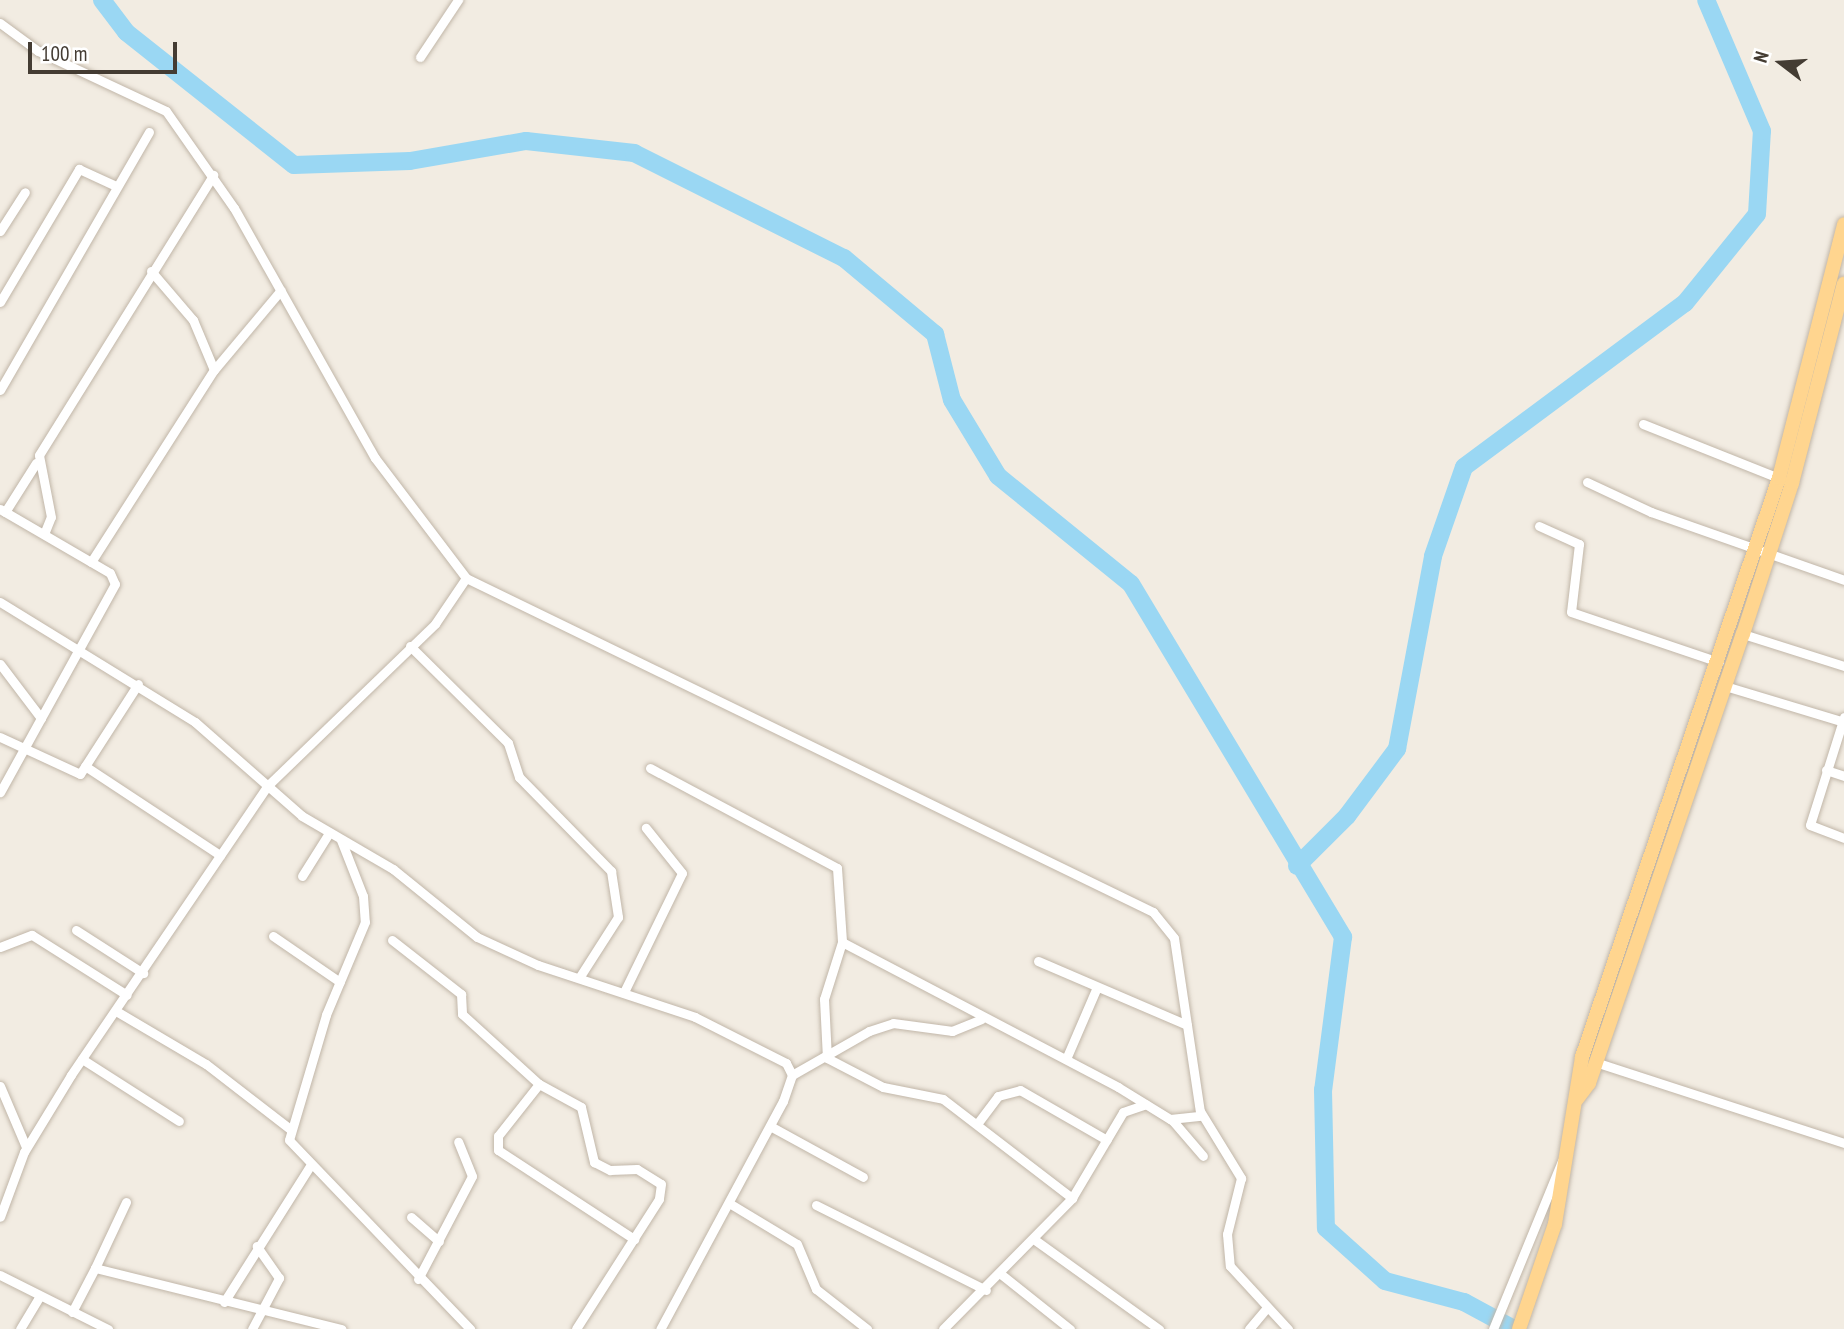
<!DOCTYPE html>
<style>
body{margin:0}
#map{position:relative;width:1844px;height:1329px;overflow:hidden;background:#f2ece2;font-family:"PT Sans Narrow",sans-serif}
div>[style]{position:absolute}
.river>*{height:18px;margin:-9px;padding:0 9px;transform-origin:9px;border-radius:9px;background:#9ad7f3}
.roads{filter:drop-shadow(0 0 2px #c1b6a8) drop-shadow(0 0 2px #c1b6a8)}
.minor>*{height:9px;margin:-4.5px;padding:0 4.5px;transform-origin:4.5px;border-radius:4.5px;background:#fff}
.primary>*{height:14px;margin:-7px;padding:0 7px;transform-origin:7px;border-radius:7px;background:#ffd58f}
span{translate:-50% -50%;white-space:nowrap;text-align:center;line-height:1.15;-webkit-text-stroke:5px #fff;paint-order:stroke}
.north{position:absolute;left:1746px;top:28px;width:70px;height:70px;-webkit-text-stroke:5px #fff;paint-order:stroke;rotate:287deg;font-size:19px;font-weight:700;line-height:28px;text-align:center;color:#443c33}
.north::after{content:'';display:block;margin:auto;width:24px;height:32px;background:#443c33;clip-path:polygon(50% 0,100% 100%,50% 72%,0 100%)}
.scale{position:absolute;left:28px;top:42px;width:149px;height:32px;box-sizing:border-box;border:4px solid #443c33;border-top:0;padding-left:9px;font-size:21px;line-height:24px;white-space:nowrap;color:#443c33;-webkit-text-stroke:5px #fff;paint-order:stroke}
</style>
<div id="map">
<div class="river">
<div style="left:102px;top:0;width:40px;rotate:53deg"></div>
<div style="left:126px;top:32px;width:214px;rotate:38.4deg"></div>
<div style="left:294px;top:165px;width:116px;rotate:-2deg"></div>
<div style="left:410px;top:161px;width:118px;rotate:-9.8deg"></div>
<div style="left:526px;top:141px;width:109px;rotate:6.3deg"></div>
<div style="left:634px;top:153px;width:235px;rotate:26.6deg"></div>
<div style="left:844px;top:258px;width:119px;rotate:39.9deg"></div>
<div style="left:935px;top:334px;width:68px;rotate:75.6deg"></div>
<div style="left:952px;top:400px;width:89px;rotate:58.8deg"></div>
<div style="left:998px;top:476px;width:171px;rotate:39.1deg"></div>
<div style="left:1131px;top:584px;width:412px;rotate:59deg"></div>
<div style="left:1343px;top:937px;width:154px;rotate:97.4deg"></div>
<div style="left:1323px;top:1090px;width:138px;rotate:88.8deg"></div>
<div style="left:1326px;top:1228px;width:79px;rotate:41.9deg"></div>
<div style="left:1385px;top:1281px;width:82px;rotate:14.9deg"></div>
<div style="left:1464px;top:1302px;width:57px;rotate:28.4deg"></div>
<div style="left:1297px;top:866px;width:71px;rotate:-45deg"></div>
<div style="left:1347px;top:816px;width:84px;rotate:-53.3deg"></div>
<div style="left:1397px;top:749px;width:196px;rotate:-79.4deg"></div>
<div style="left:1433px;top:556px;width:94px;rotate:-70.8deg"></div>
<div style="left:1464px;top:467px;width:275px;rotate:-36.6deg"></div>
<div style="left:1685px;top:303px;width:114px;rotate:-51deg"></div>
<div style="left:1757px;top:214px;width:83px;rotate:-86.6deg"></div>
<div style="left:1762px;top:131px;width:142px;rotate:-113.1deg"></div>
</div>
<div class="roads">
<div class="minor">
<div style="left:0;top:23px;width:47px;rotate:36.4deg"></div>
<div style="left:38px;top:51px;width:141px;rotate:25.1deg"></div>
<div style="left:166px;top:111px;width:118px;rotate:55deg"></div>
<div style="left:234px;top:208px;width:287px;rotate:60.6deg"></div>
<div style="left:375px;top:458px;width:151px;rotate:52.8deg"></div>
<div style="left:466px;top:578px;width:55px;rotate:124deg"></div>
<div style="left:435px;top:624px;width:232px;rotate:136deg"></div>
<div style="left:268px;top:785px;width:351px;rotate:124.2deg"></div>
<div style="left:71px;top:1075px;width:90px;rotate:121.4deg"></div>
<div style="left:24px;top:1152px;width:69px;rotate:110.3deg"></div>
<div style="left:420px;top:57px;width:69px;rotate:-56.3deg"></div>
<div style="left:0;top:231px;width:46px;rotate:-57.3deg"></div>
<div style="left:151px;top:271px;width:65px;rotate:49.4deg"></div>
<div style="left:193px;top:320px;width:54px;rotate:67.2deg"></div>
<div style="left:0;top:302px;width:155px;rotate:-59.3deg"></div>
<div style="left:79px;top:169px;width:41px;rotate:24.7deg"></div>
<div style="left:0;top:390px;width:298px;rotate:-60deg"></div>
<div style="left:1643px;top:424px;width:146px;rotate:21.7deg"></div>
<div style="left:1587px;top:482px;width:71px;rotate:25.1deg"></div>
<div style="left:1651px;top:512px;width:205px;rotate:19.4deg"></div>
<div style="left:0;top:509px;width:127px;rotate:30.2deg"></div>
<div style="left:110px;top:573px;width:12px;rotate:66deg"></div>
<div style="left:115px;top:584px;width:238px;rotate:118.9deg"></div>
<div style="left:5px;top:512px;width:58px;rotate:-57.7deg"></div>
<div style="left:1539px;top:526px;width:44px;rotate:24.2deg"></div>
<div style="left:1579px;top:544px;width:68px;rotate:96.7deg"></div>
<div style="left:1571px;top:612px;width:156px;rotate:18.7deg"></div>
<div style="left:44px;top:534px;width:18px;rotate:-68deg"></div>
<div style="left:51px;top:517px;width:63px;rotate:-101deg"></div>
<div style="left:39px;top:455px;width:330px;rotate:-58.1deg"></div>
<div style="left:91px;top:562px;width:228px;rotate:-57.4deg"></div>
<div style="left:214px;top:370px;width:104px;rotate:-50.1deg"></div>
<div style="left:466px;top:578px;width:764px;rotate:25.93deg"></div>
<div style="left:1153px;top:912px;width:33px;rotate:51deg"></div>
<div style="left:1174px;top:938px;width:175px;rotate:81.5deg"></div>
<div style="left:1200px;top:1111px;width:79px;rotate:58.5deg"></div>
<div style="left:1241px;top:1178px;width:58px;rotate:104deg"></div>
<div style="left:1227px;top:1234px;width:32px;rotate:85deg"></div>
<div style="left:1230px;top:1266px;width:86px;rotate:47.4deg"></div>
<div style="left:0;top:602px;width:229px;rotate:31.6deg"></div>
<div style="left:195px;top:722px;width:142px;rotate:41.3deg"></div>
<div style="left:302px;top:816px;width:105px;rotate:30.2deg"></div>
<div style="left:393px;top:869px;width:108px;rotate:39deg"></div>
<div style="left:477px;top:937px;width:67px;rotate:24.7deg"></div>
<div style="left:538px;top:965px;width:165px;rotate:18.3deg"></div>
<div style="left:695px;top:1017px;width:102px;rotate:26.8deg"></div>
<div style="left:786px;top:1063px;width:13px;rotate:63deg"></div>
<div style="left:792px;top:1075px;width:28px;rotate:109deg"></div>
<div style="left:783px;top:1101px;width:259px;rotate:118.3deg"></div>
<div style="left:1743px;top:634px;width:106px;rotate:17.6deg"></div>
<div style="left:410px;top:646px;width:138px;rotate:44.7deg"></div>
<div style="left:508px;top:743px;width:36px;rotate:72deg"></div>
<div style="left:519px;top:777px;width:132px;rotate:45.6deg"></div>
<div style="left:611px;top:871px;width:47px;rotate:81.3deg"></div>
<div style="left:618px;top:917px;width:72px;rotate:122.6deg"></div>
<div style="left:0;top:664px;width:68px;rotate:52.8deg"></div>
<div style="left:1725px;top:686px;width:124px;rotate:16.8deg"></div>
<div style="left:1844px;top:717px;width:113px;rotate:107.5deg"></div>
<div style="left:1810px;top:825px;width:36px;rotate:21deg"></div>
<div style="left:0;top:737px;width:88px;rotate:24.8deg"></div>
<div style="left:80px;top:774px;width:107px;rotate:-57.2deg"></div>
<div style="left:85px;top:766px;width:162px;rotate:33.4deg"></div>
<div style="left:650px;top:768px;width:212px;rotate:28.1deg"></div>
<div style="left:837px;top:868px;width:74px;rotate:86.1deg"></div>
<div style="left:842px;top:942px;width:60px;rotate:107.5deg"></div>
<div style="left:824px;top:999px;width:59px;rotate:87.1deg"></div>
<div style="left:827px;top:1058px;width:63px;rotate:27.4deg"></div>
<div style="left:883px;top:1087px;width:61px;rotate:11.3deg"></div>
<div style="left:943px;top:1099px;width:163px;rotate:37.5deg"></div>
<div style="left:1826px;top:770px;width:19px;rotate:18deg"></div>
<div style="left:341px;top:840px;width:60px;rotate:68.6deg"></div>
<div style="left:363px;top:896px;width:26px;rotate:86deg"></div>
<div style="left:365px;top:922px;width:101px;rotate:112.8deg"></div>
<div style="left:326px;top:1015px;width:130px;rotate:106.5deg"></div>
<div style="left:289px;top:1140px;width:262px;rotate:46.2deg"></div>
<div style="left:302px;top:876px;width:51px;rotate:-57.9deg"></div>
<div style="left:76px;top:930px;width:80px;rotate:32.7deg"></div>
<div style="left:273px;top:936px;width:81px;rotate:34.5deg"></div>
<div style="left:392px;top:940px;width:88px;rotate:38deg"></div>
<div style="left:461px;top:994px;width:20px;rotate:87deg"></div>
<div style="left:462px;top:1014px;width:104px;rotate:42.3deg"></div>
<div style="left:539px;top:1084px;width:48px;rotate:28.7deg"></div>
<div style="left:581px;top:1107px;width:57px;rotate:76.7deg"></div>
<div style="left:594px;top:1162px;width:18px;rotate:27deg"></div>
<div style="left:610px;top:1170px;width:27px;rotate:-2deg"></div>
<div style="left:637px;top:1169px;width:28px;rotate:32deg"></div>
<div style="left:661px;top:1184px;width:15px;rotate:98deg"></div>
<div style="left:659px;top:1199px;width:154px;rotate:122.6deg"></div>
<div style="left:842px;top:942px;width:312px;rotate:27.7deg"></div>
<div style="left:1118px;top:1087px;width:65px;rotate:31.7deg"></div>
<div style="left:1173px;top:1121px;width:46px;rotate:49.4deg"></div>
<div style="left:0;top:947px;width:34px;rotate:-21deg"></div>
<div style="left:32px;top:935px;width:112px;rotate:32.3deg"></div>
<div style="left:1038px;top:961px;width:162px;rotate:23.2deg"></div>
<div style="left:624px;top:992px;width:132px;rotate:-64deg"></div>
<div style="left:682px;top:873px;width:58px;rotate:-128.7deg"></div>
<div style="left:116px;top:1011px;width:104px;rotate:30.5deg"></div>
<div style="left:206px;top:1064px;width:106px;rotate:37.7deg"></div>
<div style="left:82px;top:1059px;width:115px;rotate:32.6deg"></div>
<div style="left:1066px;top:1059px;width:78px;rotate:-66.7deg"></div>
<div style="left:1595px;top:1062px;width:262px;rotate:18deg"></div>
<div style="left:792px;top:1075px;width:89px;rotate:-29.7deg"></div>
<div style="left:869px;top:1031px;width:25px;rotate:-18deg"></div>
<div style="left:893px;top:1023px;width:60px;rotate:7.7deg"></div>
<div style="left:952px;top:1031px;width:31px;rotate:-22deg"></div>
<div style="left:539px;top:1084px;width:66px;rotate:128.3deg"></div>
<div style="left:498px;top:1136px;width:14px;rotate:90deg"></div>
<div style="left:498px;top:1150px;width:163px;rotate:33.2deg"></div>
<div style="left:0;top:1086px;width:66px;rotate:66.9deg"></div>
<div style="left:1170px;top:1119px;width:31px;rotate:-6deg"></div>
<div style="left:977px;top:1124px;width:35px;rotate:-53deg"></div>
<div style="left:998px;top:1096px;width:23px;rotate:-15deg"></div>
<div style="left:1020px;top:1090px;width:100px;rotate:29.9deg"></div>
<div style="left:770px;top:1126px;width:106px;rotate:28.7deg"></div>
<div style="left:729px;top:1203px;width:79px;rotate:31.1deg"></div>
<div style="left:797px;top:1244px;width:49px;rotate:67.1deg"></div>
<div style="left:816px;top:1289px;width:65px;rotate:38.1deg"></div>
<div style="left:816px;top:1205px;width:190px;rotate:26.6deg"></div>
<div style="left:411px;top:1217px;width:37px;rotate:41deg"></div>
<div style="left:1035px;top:1240px;width:153px;rotate:35.7deg"></div>
<div style="left:95px;top:1268px;width:73px;rotate:-64.8deg"></div>
<div style="left:0;top:1275px;width:121px;rotate:26.6deg"></div>
<div style="left:1002px;top:1275px;width:87px;rotate:38.5deg"></div>
<div style="left:418px;top:1279px;width:116px;rotate:-62.3deg"></div>
<div style="left:472px;top:1176px;width:37px;rotate:-112deg"></div>
<div style="left:224px;top:1302px;width:161px;rotate:-57.7deg"></div>
<div style="left:72px;top:1312px;width:50px;rotate:-62.4deg"></div>
<div style="left:95px;top:1268px;width:254px;rotate:13.9deg"></div>
<div style="left:20px;top:1329px;width:37px;rotate:-59deg"></div>
<div style="left:252px;top:1329px;width:58px;rotate:-62.1deg"></div>
<div style="left:279px;top:1278px;width:39px;rotate:-125deg"></div>
<div style="left:943px;top:1329px;width:184px;rotate:-45.4deg"></div>
<div style="left:1072px;top:1198px;width:100px;rotate:-59.3deg"></div>
<div style="left:1123px;top:1112px;width:24px;rotate:-19deg"></div>
<div style="left:1249px;top:1329px;width:25px;rotate:-50deg"></div>
<div style="left:1493px;top:1329px;width:182px;rotate:-67.7deg"></div>
</div>
<div class="primary">
<div style="left:1577px;top:1099px;width:20px;rotate:-53deg"></div>
<div style="left:1589px;top:1083px;width:475px;rotate:-71.1deg"></div>
<div style="left:1743px;top:634px;width:159px;rotate:-72deg"></div>
<div style="left:1792px;top:483px;width:206px;rotate:-75.4deg"></div>
<div style="left:1519px;top:1329px;width:111px;rotate:-71.1deg"></div>
<div style="left:1555px;top:1224px;width:169px;rotate:-80.8deg"></div>
<div style="left:1582px;top:1057px;width:612px;rotate:-71.21deg"></div>
<div style="left:1779px;top:478px;width:262px;rotate:-75.6deg"></div>
</div>
</div>
<div class="north">N</div>
<div class="scale">100 m</div>
</div>
